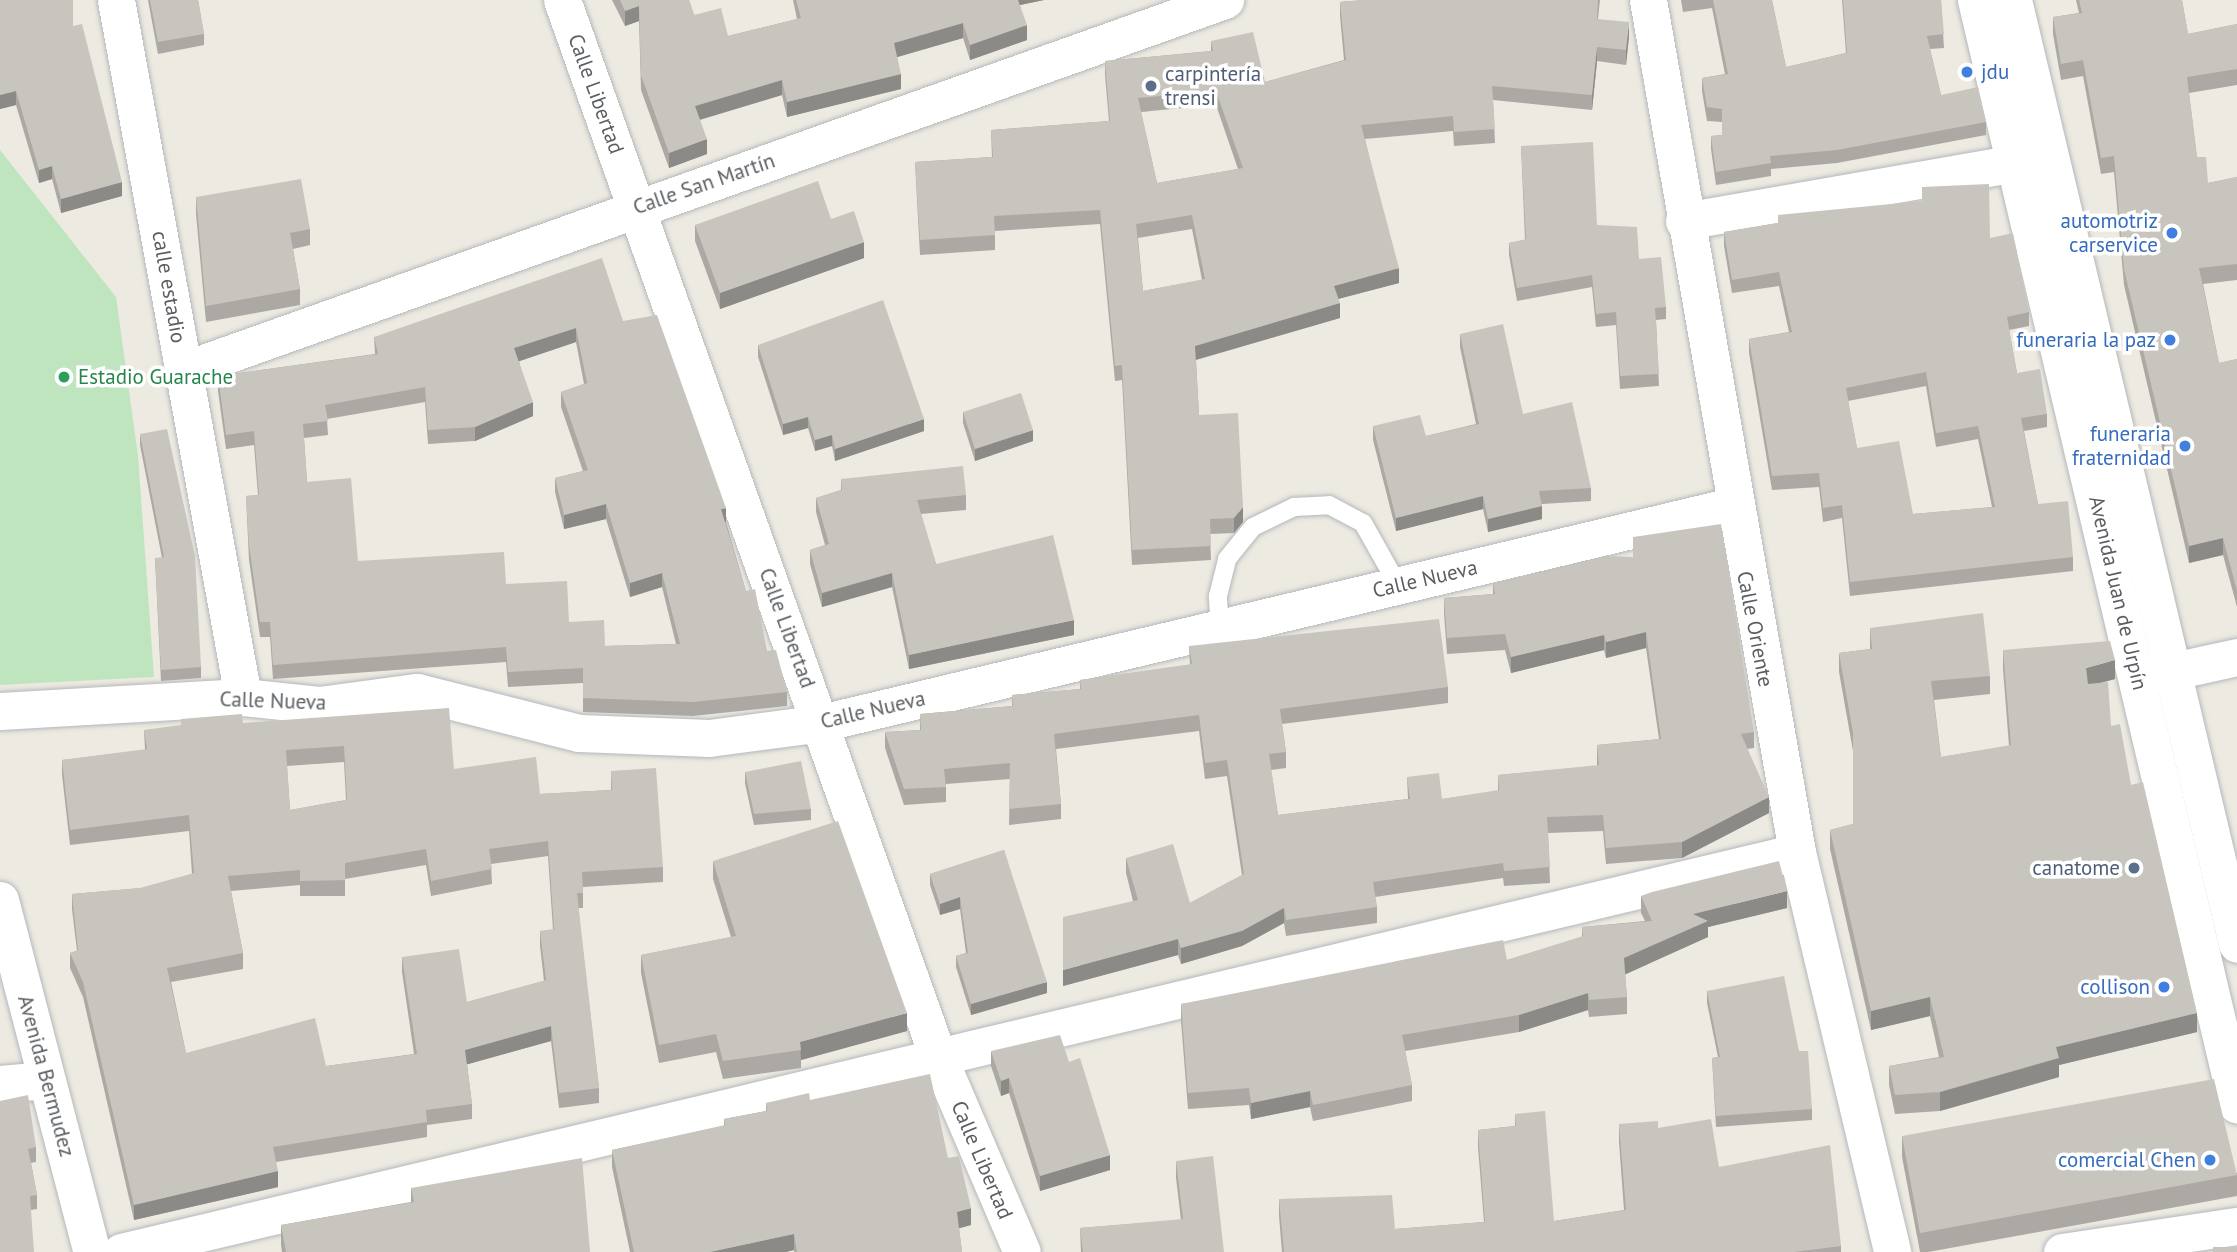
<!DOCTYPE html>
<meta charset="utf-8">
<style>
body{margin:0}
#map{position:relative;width:2237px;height:1252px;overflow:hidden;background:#edeae1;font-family:"PT Sans",sans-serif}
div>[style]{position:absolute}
.green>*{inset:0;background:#bfe5be}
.roads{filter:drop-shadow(0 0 2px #b4b8bc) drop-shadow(0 0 2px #b4b8bc)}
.service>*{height:18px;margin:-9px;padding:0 9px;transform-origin:9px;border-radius:9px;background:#fff}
.minor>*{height:37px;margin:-18.5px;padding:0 18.5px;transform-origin:18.5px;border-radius:18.5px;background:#fff}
.wall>*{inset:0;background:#aca9a4}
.shaded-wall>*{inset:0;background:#8c8a86}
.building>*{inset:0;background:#c8c5bf}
.dots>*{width:19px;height:19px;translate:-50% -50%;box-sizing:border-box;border:4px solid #fff;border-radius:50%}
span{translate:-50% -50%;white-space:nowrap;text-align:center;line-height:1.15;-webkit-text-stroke:7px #fff;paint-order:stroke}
.shop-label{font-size:21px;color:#366cbe}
.left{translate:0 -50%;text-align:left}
.right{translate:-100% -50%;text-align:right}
.service-label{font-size:21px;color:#4e5e75}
.street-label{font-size:21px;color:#5a5e62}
.leisure-label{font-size:21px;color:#27864d}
</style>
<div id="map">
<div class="green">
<div style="clip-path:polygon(0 150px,116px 297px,138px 456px,154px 677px,0 685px)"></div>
</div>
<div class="roads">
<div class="service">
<div style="left:1220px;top:628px;width:32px;rotate:-94deg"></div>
<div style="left:1218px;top:596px;width:38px;rotate:-76deg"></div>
<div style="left:1227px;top:559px;width:41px;rotate:-50.9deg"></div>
<div style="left:1253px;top:527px;width:46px;rotate:-26deg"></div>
<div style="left:1294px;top:507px;width:35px;rotate:-3deg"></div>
<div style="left:1329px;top:505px;width:38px;rotate:28deg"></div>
<div style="left:1363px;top:523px;width:71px;rotate:60.6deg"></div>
</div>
<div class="minor">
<div style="left:116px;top:0;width:708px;rotate:79.67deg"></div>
<div style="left:562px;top:0;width:1119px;rotate:70.42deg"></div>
<div style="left:937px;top:1054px;width:215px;rotate:66.8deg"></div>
<div style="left:1648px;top:0;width:865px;rotate:80.08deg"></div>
<div style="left:1797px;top:852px;width:411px;rotate:76.6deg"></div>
<div style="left:1976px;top:0;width:1135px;rotate:76.71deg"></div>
<div style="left:2013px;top:0;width:970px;rotate:76.65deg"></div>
<div style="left:1684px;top:221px;width:359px;rotate:-9.9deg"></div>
<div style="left:184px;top:370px;width:1105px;rotate:-19.57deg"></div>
<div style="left:2146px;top:677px;width:93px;rotate:-12.4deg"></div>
<div style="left:0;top:711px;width:243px;rotate:-3.3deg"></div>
<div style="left:243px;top:697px;width:76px;rotate:6deg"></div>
<div style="left:319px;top:705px;width:99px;rotate:-7.6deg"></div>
<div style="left:417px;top:692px;width:167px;rotate:14.2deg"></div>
<div style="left:579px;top:733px;width:130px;rotate:2.2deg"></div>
<div style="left:709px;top:738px;width:113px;rotate:-7.6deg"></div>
<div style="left:821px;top:723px;width:936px;rotate:-13.4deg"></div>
<div style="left:0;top:900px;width:364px;rotate:75.4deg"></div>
<div style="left:0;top:1084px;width:46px;rotate:-5deg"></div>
<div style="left:121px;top:1252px;width:1723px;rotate:-13.42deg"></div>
<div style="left:2062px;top:1252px;width:177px;rotate:-8.5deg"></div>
</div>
</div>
<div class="wall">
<div style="clip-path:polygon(0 0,73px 26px,122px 196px,61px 213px,52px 179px,39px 183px,16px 105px,0 109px)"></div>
<div style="clip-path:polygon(148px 0,198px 0,204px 34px,204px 45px,158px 54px)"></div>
<div style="clip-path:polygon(612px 0,689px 0,694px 15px,728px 36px,797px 19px,793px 0,1044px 0,1020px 5px,1027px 40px,970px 60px,963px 38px,897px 57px,901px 89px,787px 117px,782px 95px,700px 120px,707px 154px,669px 168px,641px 90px,639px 21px,625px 26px)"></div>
<div style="clip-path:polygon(evenodd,1364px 0,1600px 0,1598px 19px,1629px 36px,1626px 65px,1597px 61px,1592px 110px,1493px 100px,1495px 143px,1454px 146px,1453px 131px,1365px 139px,1399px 283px,1338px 299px,1340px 318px,1196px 360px,1199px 415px,1243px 522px,1234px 533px,1210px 534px,1211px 560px,1132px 565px,1122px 380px,1115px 381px,1100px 224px,995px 231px,995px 250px,920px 255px,915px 162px,992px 157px,991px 130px,1109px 121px,1105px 75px,1105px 61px,1211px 51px,1211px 41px,1265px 82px,1344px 60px,1340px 16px,1340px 2px,1364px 0,1216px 105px,1238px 169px,1157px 183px,1141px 112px,1216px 105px,1364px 0,1192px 229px,1202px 280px,1143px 291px,1138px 238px,1192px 229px)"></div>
<div style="clip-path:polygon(1681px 0,1772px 0,1786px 67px,1846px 53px,1842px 0,1941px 0,1944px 48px,1930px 49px,1941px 95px,1986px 122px,1986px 135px,1837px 163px,1771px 169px,1771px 176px,1716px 185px,1711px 149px,1711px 136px,1722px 135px,1722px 122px,1707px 121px,1702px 91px,1702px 78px,1725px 74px,1712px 8px,1683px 12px)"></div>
<div style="clip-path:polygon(2076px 0,2182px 0,2188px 34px,2237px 24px,2237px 85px,2189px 93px,2197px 157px,2208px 183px,2237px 177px,2237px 280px,2203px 284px,2219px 363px,2237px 359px,2237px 607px,2223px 555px,2189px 563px,2124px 285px,2114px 172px,2101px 174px,2083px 76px,2061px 80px,2053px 34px,2053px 17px,2079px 13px)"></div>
<div style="clip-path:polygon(1521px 146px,1597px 225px,1639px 259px,1666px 307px,1666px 319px,1656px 320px,1659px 386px,1620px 389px,1616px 325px,1596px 327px,1592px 287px,1517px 301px,1509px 255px,1509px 243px,1525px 240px)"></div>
<div style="clip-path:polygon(196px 197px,310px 229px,310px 245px,293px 249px,300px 289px,300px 305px,206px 322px,196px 214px)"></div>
<div style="clip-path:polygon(evenodd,1778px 215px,1990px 238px,2029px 312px,2029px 326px,2009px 330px,2017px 373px,2047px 414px,2047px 427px,2024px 431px,2038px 504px,2073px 557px,2073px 571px,1850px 596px,1842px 518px,1823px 522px,1819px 487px,1772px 490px,1749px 353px,1749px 339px,1789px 332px,1779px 286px,1732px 293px,1724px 246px,1724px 232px,1778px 223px,1778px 215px,1926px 386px,1936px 447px,1978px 439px,1992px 507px,1913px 514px,1857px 448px,1848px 401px,1926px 386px)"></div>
<div style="clip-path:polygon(831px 219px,864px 258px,720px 309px,695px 241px,695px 225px)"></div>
<div style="clip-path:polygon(evenodd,623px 321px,726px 522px,746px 591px,767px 651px,787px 692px,787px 706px,693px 716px,583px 712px,583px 683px,508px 687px,506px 662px,273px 679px,270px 637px,260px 637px,249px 560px,246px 496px,258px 495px,254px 445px,226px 449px,218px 391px,218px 376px,375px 354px,374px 337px,623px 321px,576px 342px,584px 384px,561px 392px,561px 407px,583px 471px,555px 478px,555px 492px,564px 529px,606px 519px,630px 597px,662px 587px,676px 644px,605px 646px,569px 622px,506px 584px,358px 561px,307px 482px,304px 438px,328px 435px,327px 419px,425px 402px,428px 444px,475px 441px,533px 416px,519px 361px,576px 342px)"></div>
<div style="clip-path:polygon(1460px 334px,1523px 414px,1591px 488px,1591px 501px,1542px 504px,1542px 519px,1488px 532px,1483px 509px,1396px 531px,1373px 440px,1373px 426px,1426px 436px,1476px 424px,1460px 347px)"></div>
<div style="clip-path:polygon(758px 345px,924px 431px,835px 461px,832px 446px,815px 451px,808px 428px,783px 435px,758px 357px)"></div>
<div style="clip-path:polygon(963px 412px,1033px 441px,975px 461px,963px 423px)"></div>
<div style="clip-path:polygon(140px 434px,201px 667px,201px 678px,161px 681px,155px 558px,162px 558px,140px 445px)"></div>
<div style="clip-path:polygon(841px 479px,966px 495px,966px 510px,921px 514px,936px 564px,1074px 635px,909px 669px,892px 587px,822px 607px,810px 564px,810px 550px,825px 545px,816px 512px,816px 498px,841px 490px)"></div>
<div style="clip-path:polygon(1607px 556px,1754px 732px,1754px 748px,1747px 749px,1769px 813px,1682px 858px,1606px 864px,1603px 831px,1548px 833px,1550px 883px,1504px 886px,1503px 878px,1375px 897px,1377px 907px,1377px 923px,1286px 936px,1284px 923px,1242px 946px,1181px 964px,1178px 955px,1063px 986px,1133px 901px,1126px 873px,1126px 858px,1190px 903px,1242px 875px,1227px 776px,1205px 779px,1199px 731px,1056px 749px,1061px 804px,1061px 819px,1009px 825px,1010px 779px,946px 784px,946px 802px,904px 805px,885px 748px,885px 732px,920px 730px,920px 714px,1012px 706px,1012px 695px,1080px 689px,1080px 680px,1190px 665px,1189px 646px,1448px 687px,1448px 703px,1282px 724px,1286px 752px,1286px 768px,1271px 770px,1278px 815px,1408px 799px,1407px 777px,1442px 799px,1498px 791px,1498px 775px,1597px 766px,1597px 745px,1659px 739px,1646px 648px,1606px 658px,1604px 650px,1511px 673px,1505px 650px,1447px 654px,1444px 613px,1444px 598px,1493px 594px,1493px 584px)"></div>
<div style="clip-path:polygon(1870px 628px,1990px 676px,1990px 694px,1934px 700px,1941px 757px,2009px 746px,2003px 669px,2003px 650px,2115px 679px,2099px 683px,2111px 726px,2131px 785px,2197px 1032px,2059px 1065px,2059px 1077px,1940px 1111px,1895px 1114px,1889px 1085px,1889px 1066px,1939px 1057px,1930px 1016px,1871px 1030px,1830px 849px,1830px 830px,1853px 824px,1853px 751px,1839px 672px,1839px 653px,1870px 649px)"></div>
<div style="clip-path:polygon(evenodd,243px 723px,454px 769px,540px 794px,611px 790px,611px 771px,663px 867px,663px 882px,583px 887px,583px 908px,578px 908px,599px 1088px,599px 1103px,559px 1108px,551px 1041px,467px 1064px,472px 1104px,472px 1119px,427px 1125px,427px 1137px,276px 1162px,278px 1187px,134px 1220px,83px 997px,70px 968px,70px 953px,77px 951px,72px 909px,72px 894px,141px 888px,192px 874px,189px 831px,70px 845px,62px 775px,62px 760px,145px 750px,144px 730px,243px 723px,344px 762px,346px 800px,290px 810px,287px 766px,344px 762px,243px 723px,548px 856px,553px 930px,540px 931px,540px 946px,544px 981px,467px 1002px,402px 957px,402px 972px,414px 1054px,326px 1066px,186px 1053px,171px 982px,243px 969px,243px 953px,231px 891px,300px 885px,300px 896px,345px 896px,345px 879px,426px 865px,431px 896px,492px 884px,491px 864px,548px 856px)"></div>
<div style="clip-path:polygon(745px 772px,811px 809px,811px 820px,754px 825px,745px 783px)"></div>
<div style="clip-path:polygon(1004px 850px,1047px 993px,971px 1015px,956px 967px,956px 956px,966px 953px,960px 909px,940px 915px,930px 885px,930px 874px)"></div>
<div style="clip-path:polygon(713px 861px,907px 1031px,801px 1060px,801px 1068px,723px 1079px,716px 1052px,659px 1063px,641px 973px,641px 955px,731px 937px,713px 879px)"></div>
<div style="clip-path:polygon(1641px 896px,1787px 908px,1708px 927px,1708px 937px,1625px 974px,1627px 997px,1627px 1014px,1589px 1017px,1588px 1010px,1519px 1032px,1405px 1051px,1412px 1085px,1412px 1101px,1313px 1121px,1310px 1107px,1251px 1119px,1249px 1105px,1188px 1109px,1181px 1021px,1181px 1004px,1507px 960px,1582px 937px,1582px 927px,1645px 921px,1641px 913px)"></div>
<div style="clip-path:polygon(1707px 991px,1799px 1051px,1812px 1109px,1812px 1120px,1716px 1127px,1712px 1058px,1718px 1057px,1707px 1003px)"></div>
<div style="clip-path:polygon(991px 1051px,1110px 1170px,1040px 1191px,1009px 1093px,1001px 1096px,991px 1066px)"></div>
<div style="clip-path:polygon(810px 1100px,948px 1158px,971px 1225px,959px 1228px,962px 1252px,794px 1252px,794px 1250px,786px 1252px,630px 1252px,612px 1167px,612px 1150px,724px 1126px,724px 1119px,766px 1111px,766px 1103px)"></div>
<div style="clip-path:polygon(0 1101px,36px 1147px,36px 1162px,31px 1163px,37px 1195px,37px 1209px,31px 1210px)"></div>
<div style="clip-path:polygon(1515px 1114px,1554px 1221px,1624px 1210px,1619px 1142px,1619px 1124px,1658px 1128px,1841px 1246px,1841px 1252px,1282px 1252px,1279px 1216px,1279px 1199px,1395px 1229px,1484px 1222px,1478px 1147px,1478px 1130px,1515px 1126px)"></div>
<div style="clip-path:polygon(1902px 1136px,2237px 1173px,2237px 1196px,1928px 1252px,1920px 1252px,1902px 1157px)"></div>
<div style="clip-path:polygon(1176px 1161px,1224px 1252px,1081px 1252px,1080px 1228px,1181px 1220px,1176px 1178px)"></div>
<div style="clip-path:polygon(411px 1188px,590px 1252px,282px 1252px,281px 1245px,281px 1225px,411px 1202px)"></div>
</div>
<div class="shaded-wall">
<div style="clip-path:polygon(1015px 0,1044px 0,1015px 6px)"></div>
<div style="clip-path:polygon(639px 6px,639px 21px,625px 26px,625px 11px)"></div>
<div style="clip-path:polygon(1629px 22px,1629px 36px,1626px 65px,1626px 50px)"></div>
<div style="clip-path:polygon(963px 23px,963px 38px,894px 58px,894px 43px)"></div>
<div style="clip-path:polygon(1027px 25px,1027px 40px,970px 60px,970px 45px)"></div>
<div style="clip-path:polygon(1597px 47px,1597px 61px,1592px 110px,1592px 95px)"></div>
<div style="clip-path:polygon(901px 74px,901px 89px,787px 117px,787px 102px)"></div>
<div style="clip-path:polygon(782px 80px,782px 95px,695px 121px,695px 106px)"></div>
<div style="clip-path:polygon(16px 91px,16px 105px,0 109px,0 95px)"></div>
<div style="clip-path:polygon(707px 139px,707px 154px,669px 168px,669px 153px)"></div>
<div style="clip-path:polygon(52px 166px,52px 179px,39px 183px,39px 170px)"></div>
<div style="clip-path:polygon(122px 182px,122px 196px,61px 213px,61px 199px)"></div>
<div style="clip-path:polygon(864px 242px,864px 258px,720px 309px,720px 293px)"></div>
<div style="clip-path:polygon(1399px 268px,1399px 283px,1334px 300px,1334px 286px)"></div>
<div style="clip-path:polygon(1340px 303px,1340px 318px,1195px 360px,1195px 346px)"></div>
<div style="clip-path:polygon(576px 328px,576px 342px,514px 363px,514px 348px)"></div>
<div style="clip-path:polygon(533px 402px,533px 416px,475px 441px,475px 427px)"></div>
<div style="clip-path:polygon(808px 417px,808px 428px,783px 435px,783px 424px)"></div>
<div style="clip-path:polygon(924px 419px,924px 431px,835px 461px,835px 449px)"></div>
<div style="clip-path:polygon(1033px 430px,1033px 441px,975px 461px,975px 449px)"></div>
<div style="clip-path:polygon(832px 435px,832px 446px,815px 451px,815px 440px)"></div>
<div style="clip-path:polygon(1483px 496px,1483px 509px,1396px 531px,1396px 518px)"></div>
<div style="clip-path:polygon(606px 504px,606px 519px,564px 529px,564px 515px)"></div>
<div style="clip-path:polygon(1542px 506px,1542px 519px,1488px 532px,1488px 519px)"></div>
<div style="clip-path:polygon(1243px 507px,1243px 522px,1234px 533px,1234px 518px)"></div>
<div style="clip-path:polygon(726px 508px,726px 522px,721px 524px,721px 509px)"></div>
<div style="clip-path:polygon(2223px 538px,2223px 555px,2189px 563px,2189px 546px)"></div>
<div style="clip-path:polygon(662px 573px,662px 587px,630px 597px,630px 583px)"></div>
<div style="clip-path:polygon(892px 573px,892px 587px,822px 607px,822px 593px)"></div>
<div style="clip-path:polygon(1074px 620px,1074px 635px,909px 669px,909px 655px)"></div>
<div style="clip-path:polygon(1646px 632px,1646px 648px,1606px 658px,1606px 642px)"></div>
<div style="clip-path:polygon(1604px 635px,1604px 650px,1511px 673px,1511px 657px)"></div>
<div style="clip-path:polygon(2115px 660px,2115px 679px,2086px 687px,2086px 668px)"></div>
<div style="clip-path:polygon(1769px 797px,1769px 813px,1682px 858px,1682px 842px)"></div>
<div style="clip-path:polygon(1787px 891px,1787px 908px,1708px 927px,1708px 937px,1624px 975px,1624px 958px,1693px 914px)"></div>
<div style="clip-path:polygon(960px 897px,960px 909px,940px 915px,940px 904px)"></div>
<div style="clip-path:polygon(1284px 908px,1284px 923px,1242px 946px,1181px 964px,1181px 948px)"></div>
<div style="clip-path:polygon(1178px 939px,1178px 955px,1063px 986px,1063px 970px)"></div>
<div style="clip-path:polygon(1047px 982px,1047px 993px,971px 1015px,971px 1004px)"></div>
<div style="clip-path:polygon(1588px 993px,1588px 1010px,1519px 1032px,1519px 1015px)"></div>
<div style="clip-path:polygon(1930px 997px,1930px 1016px,1871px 1030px,1871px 1011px)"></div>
<div style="clip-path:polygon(907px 1013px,907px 1031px,801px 1060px,800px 1042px)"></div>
<div style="clip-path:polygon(2197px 1013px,2197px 1032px,2059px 1065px,2059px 1077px,1940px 1111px,1940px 1092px,2056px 1047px)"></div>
<div style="clip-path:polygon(551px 1026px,551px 1041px,465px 1065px,465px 1050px)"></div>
<div style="clip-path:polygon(1009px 1078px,1009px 1093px,1001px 1096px,1001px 1081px)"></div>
<div style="clip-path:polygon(1310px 1091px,1310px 1107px,1251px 1119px,1251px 1103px)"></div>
<div style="clip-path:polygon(1110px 1155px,1110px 1170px,1040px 1191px,1040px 1176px)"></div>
<div style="clip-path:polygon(278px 1171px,278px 1187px,134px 1220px,134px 1205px)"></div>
<div style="clip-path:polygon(971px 1208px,971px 1225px,957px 1229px,957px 1212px)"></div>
<div style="clip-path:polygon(794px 1234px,794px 1250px,786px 1252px,710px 1252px)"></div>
</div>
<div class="building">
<div style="clip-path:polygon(0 0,73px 0,73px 26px,82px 24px,122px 182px,61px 199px,52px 166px,39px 170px,16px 91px,0 95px)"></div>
<div style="clip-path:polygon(150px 0,198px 0,204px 34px,158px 42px)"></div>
<div style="clip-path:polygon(620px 0,689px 0,694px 15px,721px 8px,728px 36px,801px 18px,796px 0,1018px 0,1027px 25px,970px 45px,963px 23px,894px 43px,901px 74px,787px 102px,782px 80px,695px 106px,707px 139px,669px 153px,641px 75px,639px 6px,625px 11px)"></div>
<div style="clip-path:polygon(evenodd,1364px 0,1598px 0,1597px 19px,1629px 22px,1626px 50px,1597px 47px,1592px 95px,1492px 86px,1495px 129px,1454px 132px,1453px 116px,1361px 125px,1399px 268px,1334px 286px,1340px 303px,1195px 346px,1199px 415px,1238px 413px,1243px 507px,1234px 518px,1210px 519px,1211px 546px,1132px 550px,1122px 365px,1115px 366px,1100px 210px,994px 216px,995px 235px,920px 240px,915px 162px,993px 157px,991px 130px,1110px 121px,1105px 61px,1213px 51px,1211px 41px,1253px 32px,1265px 82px,1346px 60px,1340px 2px,1364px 0,1216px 91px,1243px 168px,1157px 183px,1138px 98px,1216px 91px,1364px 0,1192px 215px,1205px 279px,1143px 291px,1136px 224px,1192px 215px)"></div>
<div style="clip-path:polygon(1713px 0,1772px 0,1786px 67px,1847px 53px,1843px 0,1941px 0,1944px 34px,1927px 36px,1941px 95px,1978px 87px,1986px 122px,1837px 150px,1770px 156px,1771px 163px,1716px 172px,1711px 136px,1722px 135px,1722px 109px,1707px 107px,1702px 78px,1728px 74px)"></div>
<div style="clip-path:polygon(2079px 0,2182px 0,2188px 34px,2237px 24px,2237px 69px,2187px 77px,2197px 157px,2206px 157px,2208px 183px,2237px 177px,2237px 264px,2199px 268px,2219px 363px,2237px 359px,2237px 591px,2223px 538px,2189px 546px,2124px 269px,2114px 156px,2101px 158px,2083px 60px,2061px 64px,2053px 17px,2082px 13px)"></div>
<div style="clip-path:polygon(1593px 142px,1597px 225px,1637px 227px,1639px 259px,1661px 257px,1666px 307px,1655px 308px,1659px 374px,1620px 376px,1616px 312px,1596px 314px,1592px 275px,1517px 288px,1509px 243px,1526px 239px,1521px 146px)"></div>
<div style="clip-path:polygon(301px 179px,310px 229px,290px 233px,300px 289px,206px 306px,196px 197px)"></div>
<div style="clip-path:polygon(818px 181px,831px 219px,854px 211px,864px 242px,720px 293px,695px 225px)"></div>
<div style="clip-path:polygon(evenodd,1989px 184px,1990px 238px,2013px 233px,2029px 312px,2007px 317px,2017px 373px,2040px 369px,2047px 414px,2021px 418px,2038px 504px,2068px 501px,2073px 557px,1850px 582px,1842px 505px,1823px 508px,1819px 473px,1772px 476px,1749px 339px,1792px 332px,1779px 272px,1732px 280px,1724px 232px,1778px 223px,1778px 215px,1922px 201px,1922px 187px,1989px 184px,1926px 372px,1936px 433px,1978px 426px,1995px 507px,1913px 514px,1899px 441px,1857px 448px,1846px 388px,1926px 372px)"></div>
<div style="clip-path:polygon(evenodd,602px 258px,623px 321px,657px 315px,726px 508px,721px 509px,746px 591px,755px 589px,767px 651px,776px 650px,787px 692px,693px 702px,583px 698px,583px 668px,508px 672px,506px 647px,273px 665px,270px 622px,260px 622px,249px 545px,246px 496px,259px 495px,254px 431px,226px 435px,218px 376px,378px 354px,374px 337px,602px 258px,576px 328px,587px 383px,561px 392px,588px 470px,555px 478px,564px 515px,606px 504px,630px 583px,662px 573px,680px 644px,605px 646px,604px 620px,569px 622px,567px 581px,506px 584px,504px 552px,358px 561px,351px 478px,307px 482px,303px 424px,328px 421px,325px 405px,425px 387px,428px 430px,475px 427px,533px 402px,514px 348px,576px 328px)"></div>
<div style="clip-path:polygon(883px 300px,924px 419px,835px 449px,832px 435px,815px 440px,808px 417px,783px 424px,758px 345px)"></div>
<div style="clip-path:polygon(1503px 324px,1523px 414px,1572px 402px,1591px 488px,1539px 491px,1542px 506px,1488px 519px,1483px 496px,1396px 518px,1373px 426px,1420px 415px,1426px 436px,1479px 424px,1460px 334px)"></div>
<div style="clip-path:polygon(1021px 393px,1033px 430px,975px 449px,963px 412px)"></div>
<div style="clip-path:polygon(167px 429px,195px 556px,201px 667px,161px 670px,155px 558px,164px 557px,140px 434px)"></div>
<div style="clip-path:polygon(963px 466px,966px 495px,917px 500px,936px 564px,1053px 535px,1074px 620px,909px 655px,892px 573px,822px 593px,810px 550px,829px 544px,816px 498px,842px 490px,841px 479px)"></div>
<div style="clip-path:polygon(1721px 524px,1754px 732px,1741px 734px,1769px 797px,1682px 842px,1606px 848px,1603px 815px,1547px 817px,1550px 867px,1504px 871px,1503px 863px,1373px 882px,1377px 907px,1286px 920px,1284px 908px,1242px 931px,1181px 948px,1178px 939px,1063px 970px,1063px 917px,1138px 900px,1126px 858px,1173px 844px,1190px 903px,1244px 874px,1227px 760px,1205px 763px,1199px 715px,1054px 734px,1061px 804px,1009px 809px,1010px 763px,944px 769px,946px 787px,904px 789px,885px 732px,921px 730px,920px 714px,1013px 706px,1012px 695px,1081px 689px,1080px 680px,1192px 664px,1189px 646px,1439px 619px,1448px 687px,1280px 709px,1286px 752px,1269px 754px,1278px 815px,1410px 799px,1407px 777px,1439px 773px,1442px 799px,1499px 790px,1498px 775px,1599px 765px,1597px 745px,1661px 739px,1646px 632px,1606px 642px,1604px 635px,1511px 657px,1505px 634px,1447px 638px,1444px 598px,1495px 594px,1493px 584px,1607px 556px,1633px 557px,1633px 537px)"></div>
<div style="clip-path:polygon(1983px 613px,1990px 676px,1931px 681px,1941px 757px,2011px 745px,2003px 650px,2110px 641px,2115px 660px,2086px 668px,2088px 684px,2108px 682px,2111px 726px,2120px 724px,2131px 785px,2143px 782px,2197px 1013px,2056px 1047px,2059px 1058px,1940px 1092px,1895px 1095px,1889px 1066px,1944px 1057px,1930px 997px,1871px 1011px,1830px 830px,1853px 824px,1853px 733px,1839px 653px,1872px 649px,1870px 628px)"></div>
<div style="clip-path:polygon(evenodd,449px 708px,454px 769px,536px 757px,540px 794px,612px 790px,611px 771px,656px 768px,663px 867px,582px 872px,583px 893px,577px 893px,599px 1088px,559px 1093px,551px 1026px,465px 1050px,472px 1104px,426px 1110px,427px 1122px,273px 1147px,278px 1171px,134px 1205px,83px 982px,70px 953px,78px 950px,72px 894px,141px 888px,194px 873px,189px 815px,70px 830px,62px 760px,147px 749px,144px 730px,181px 725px,181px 719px,242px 714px,243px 723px,449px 708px,344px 746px,347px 800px,290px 810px,286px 750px,344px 746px,449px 708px,548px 841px,554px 929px,540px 931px,546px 980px,467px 1002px,459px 949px,402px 957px,417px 1054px,326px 1066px,315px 1018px,186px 1053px,167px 968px,243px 953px,228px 876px,300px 870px,300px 881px,345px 880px,345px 863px,426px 849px,431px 881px,492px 869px,489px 849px,548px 841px)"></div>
<div style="clip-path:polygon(801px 761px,811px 809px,754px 814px,745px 772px)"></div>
<div style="clip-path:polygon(838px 821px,907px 1013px,800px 1042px,801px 1050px,723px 1061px,716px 1034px,659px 1045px,641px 955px,736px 936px,713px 861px)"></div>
<div style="clip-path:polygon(1004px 850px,1047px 982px,971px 1004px,956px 956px,968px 953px,960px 897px,940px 904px,930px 874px)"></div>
<div style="clip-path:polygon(1779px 861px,1787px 891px,1693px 914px,1708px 921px,1624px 958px,1627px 997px,1589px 1000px,1588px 993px,1519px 1015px,1402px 1035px,1412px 1085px,1313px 1105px,1310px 1091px,1251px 1103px,1249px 1088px,1188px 1093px,1181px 1004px,1503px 940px,1507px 960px,1583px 936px,1582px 927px,1652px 921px,1641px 896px,1652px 892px)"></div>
<div style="clip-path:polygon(1784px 976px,1799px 1051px,1808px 1051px,1812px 1109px,1716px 1116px,1712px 1058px,1720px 1057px,1707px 991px)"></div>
<div style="clip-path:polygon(1060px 1035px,1069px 1062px,1080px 1058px,1110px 1155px,1040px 1176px,1009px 1078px,1001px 1081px,991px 1051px)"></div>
<div style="clip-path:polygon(930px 1074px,948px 1158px,959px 1156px,971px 1208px,957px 1212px,962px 1252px,797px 1252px,794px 1234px,710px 1252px,634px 1252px,612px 1150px,725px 1125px,724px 1119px,767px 1111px,766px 1103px,809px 1093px,810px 1100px)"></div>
<div style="clip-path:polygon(2214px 1079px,2237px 1175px,1920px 1233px,1902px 1136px)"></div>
<div style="clip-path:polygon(28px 1095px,36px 1147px,28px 1149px,37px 1195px,30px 1196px,34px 1252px,0 1252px,0 1101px)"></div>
<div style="clip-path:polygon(1545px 1111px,1554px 1221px,1626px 1210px,1619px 1124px,1658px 1121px,1658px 1128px,1711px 1119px,1719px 1167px,1830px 1145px,1841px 1246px,1794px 1252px,1284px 1252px,1279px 1199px,1392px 1195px,1395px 1229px,1485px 1222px,1478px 1130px,1516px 1126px,1515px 1114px)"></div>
<div style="clip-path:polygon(1213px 1156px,1224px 1252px,1083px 1252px,1080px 1228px,1183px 1219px,1176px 1161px)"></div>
<div style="clip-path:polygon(582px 1158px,590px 1252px,286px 1252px,281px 1225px,414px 1202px,411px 1188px)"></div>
<div style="clip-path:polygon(2213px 1247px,2237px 1247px,2237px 1252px,2213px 1252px)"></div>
</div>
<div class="dots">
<div style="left:1967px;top:72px;background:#3f7fe0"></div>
<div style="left:1151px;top:86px;background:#5c6f8a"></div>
<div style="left:2172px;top:233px;background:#3f7fe0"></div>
<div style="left:2170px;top:340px;background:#3f7fe0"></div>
<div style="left:64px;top:377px;background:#2e9e5b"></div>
<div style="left:2185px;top:446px;background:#3f7fe0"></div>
<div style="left:2134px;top:868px;background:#5c6f8a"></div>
<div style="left:2164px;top:987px;background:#3f7fe0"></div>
<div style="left:2210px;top:1160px;background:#3f7fe0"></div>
</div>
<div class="shop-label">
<span class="left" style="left:1981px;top:72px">jdu</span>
<span class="right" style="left:2158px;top:233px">automotriz<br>carservice</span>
<span class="right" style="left:2156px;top:340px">funeraria la paz</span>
<span class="right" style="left:2171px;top:446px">funeraria<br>fraternidad</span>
<span class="right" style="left:2150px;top:987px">collison</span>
<span class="right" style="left:2196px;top:1160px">comercial Chen</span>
</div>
<div class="service-label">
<span class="left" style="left:1165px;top:86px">carpintería<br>trensi</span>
<span class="right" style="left:2120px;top:868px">canatome</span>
</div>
<div class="street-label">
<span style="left:596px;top:94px;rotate:70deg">Calle Libertad</span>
<span style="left:704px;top:184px;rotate:-19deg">Calle San Martín</span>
<span style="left:169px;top:287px;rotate:80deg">calle estadio</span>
<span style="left:1425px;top:579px;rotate:-13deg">Calle Nueva</span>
<span style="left:2118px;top:593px;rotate:77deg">Avenida Juan de Urpín</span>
<span style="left:787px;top:628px;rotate:70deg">Calle Libertad</span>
<span style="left:1755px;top:629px;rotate:79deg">Calle Oriente</span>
<span style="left:273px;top:701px;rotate:2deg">Calle Nueva</span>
<span style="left:873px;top:710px;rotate:-13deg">Calle Nueva</span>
<span style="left:46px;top:1076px;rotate:75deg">Avenida Bermudez</span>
<span style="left:982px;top:1160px;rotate:67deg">Calle Libertad</span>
</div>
<div class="leisure-label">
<span class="left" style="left:78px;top:377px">Estadio Guarache</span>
</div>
</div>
